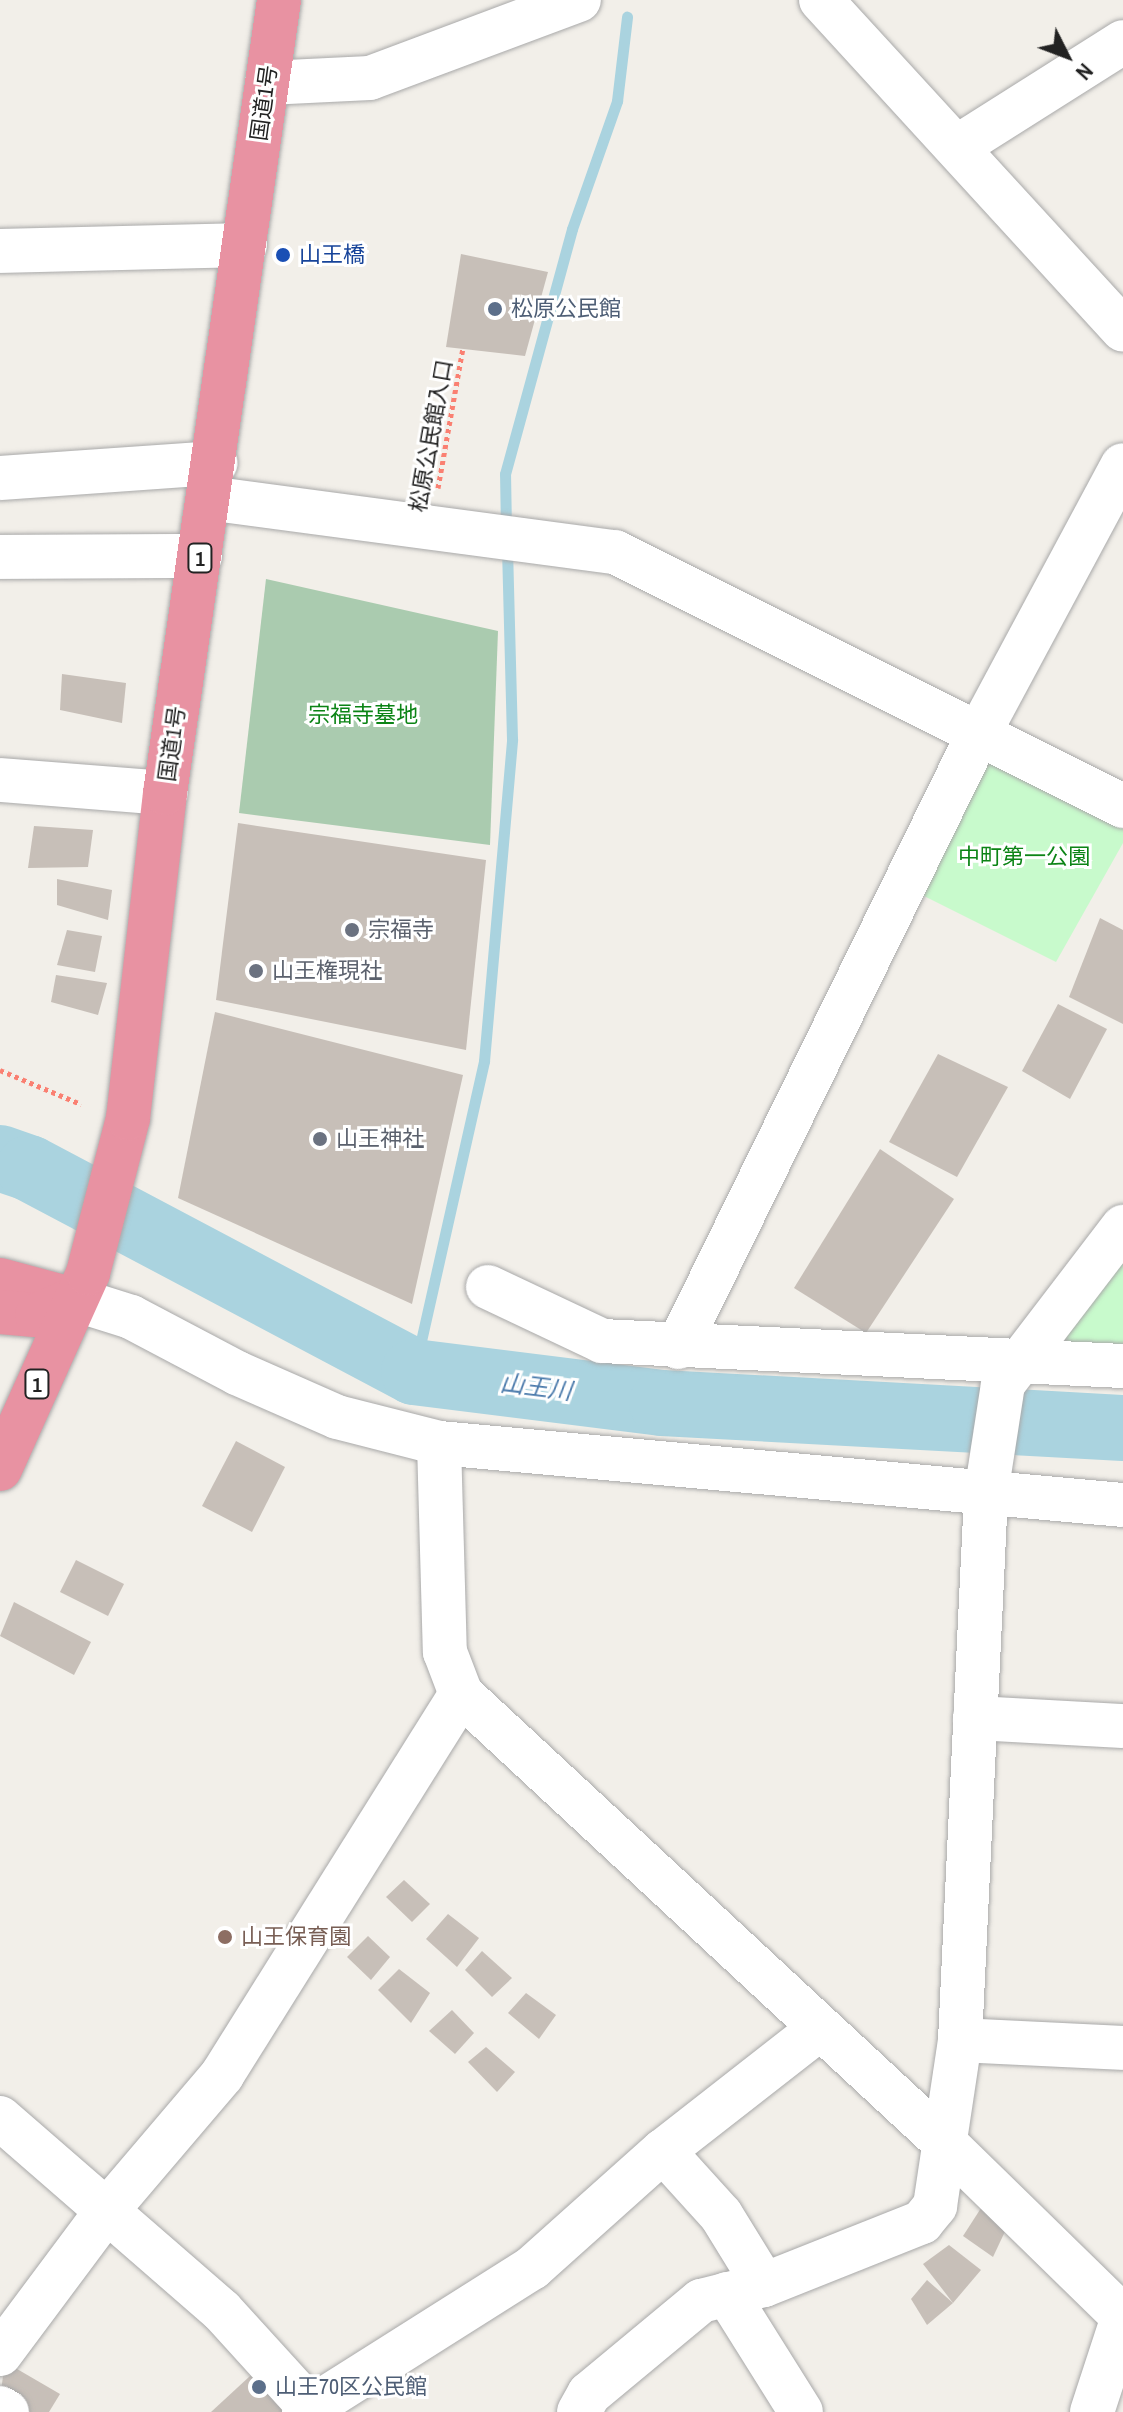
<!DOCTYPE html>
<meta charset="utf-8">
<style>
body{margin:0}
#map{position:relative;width:1123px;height:2412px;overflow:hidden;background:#f2efe9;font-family:"Archivo Narrow","Noto Sans JP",sans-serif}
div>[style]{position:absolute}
.cemetery>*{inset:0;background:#aacbaf}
.park>*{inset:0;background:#c8facc}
.stream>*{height:11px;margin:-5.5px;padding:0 5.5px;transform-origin:5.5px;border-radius:5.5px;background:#aad3df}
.river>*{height:66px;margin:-33px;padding:0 33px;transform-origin:33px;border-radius:33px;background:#aad3df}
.building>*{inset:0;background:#c7bfb8}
.path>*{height:5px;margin-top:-2.5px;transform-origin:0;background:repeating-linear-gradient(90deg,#fa8072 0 4px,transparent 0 8px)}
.roads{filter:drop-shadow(0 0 2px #a9a9a9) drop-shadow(0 0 2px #a9a9a9)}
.minor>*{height:44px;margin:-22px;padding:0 22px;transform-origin:22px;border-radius:22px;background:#fff}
.highway>*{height:44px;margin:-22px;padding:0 22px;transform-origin:22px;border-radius:22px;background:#e892a2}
.dots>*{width:22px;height:22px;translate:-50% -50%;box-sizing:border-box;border:4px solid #fff;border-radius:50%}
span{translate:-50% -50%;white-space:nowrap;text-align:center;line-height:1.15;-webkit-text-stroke:6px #fff;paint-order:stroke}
.shield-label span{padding:2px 6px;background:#fff;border:2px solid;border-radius:6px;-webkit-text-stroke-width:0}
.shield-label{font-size:20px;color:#222;font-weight:700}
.street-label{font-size:22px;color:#222}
.transit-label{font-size:22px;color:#164399}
.left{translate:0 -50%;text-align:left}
.service-label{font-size:22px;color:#4e5e75}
.park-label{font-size:22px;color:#0c8416}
.worship-label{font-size:22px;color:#5b616d}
.education-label{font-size:22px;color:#785e54}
.water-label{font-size:24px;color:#4a7aab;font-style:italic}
.north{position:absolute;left:1027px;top:16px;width:80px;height:80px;-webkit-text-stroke:6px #fff;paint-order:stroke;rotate:132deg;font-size:22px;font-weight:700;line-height:32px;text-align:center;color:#222}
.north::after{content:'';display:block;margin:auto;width:28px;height:36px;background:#222;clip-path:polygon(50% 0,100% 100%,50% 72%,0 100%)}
</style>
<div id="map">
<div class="cemetery">
<div style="clip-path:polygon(266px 579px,498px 631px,490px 845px,239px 813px)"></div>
</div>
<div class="park">
<div style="clip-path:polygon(982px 748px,1123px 817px,1123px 843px,1056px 962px,914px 891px)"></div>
<div style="clip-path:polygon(1123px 1248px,1123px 1350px,1047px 1346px)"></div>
</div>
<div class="stream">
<div style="left:506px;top:529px;width:55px;rotate:-91deg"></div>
<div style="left:505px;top:474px;width:254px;rotate:-74.7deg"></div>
<div style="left:572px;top:229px;width:136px;rotate:-70.6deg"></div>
<div style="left:617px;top:101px;width:85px;rotate:-83.2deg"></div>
<div style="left:414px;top:1372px;width:319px;rotate:-77.3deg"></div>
<div style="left:484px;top:1061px;width:323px;rotate:-85deg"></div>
<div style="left:512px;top:739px;width:193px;rotate:-91.5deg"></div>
</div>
<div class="river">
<div style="left:0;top:1158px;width:31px;rotate:19deg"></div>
<div style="left:29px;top:1168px;width:436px;rotate:27.9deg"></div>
<div style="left:414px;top:1372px;width:250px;rotate:7.1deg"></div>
<div style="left:662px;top:1403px;width:462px;rotate:3.1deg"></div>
</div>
<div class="building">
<div style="clip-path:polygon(461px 254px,548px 272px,525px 356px,446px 347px)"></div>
<div style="clip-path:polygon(62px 674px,126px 683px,122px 723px,60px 710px)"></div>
<div style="clip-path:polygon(238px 823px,486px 860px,466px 1050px,216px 1000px)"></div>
<div style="clip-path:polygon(34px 826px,93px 830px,88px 867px,28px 868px)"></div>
<div style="clip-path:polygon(57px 879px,112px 890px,108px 920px,57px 905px)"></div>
<div style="clip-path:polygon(1100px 918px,1123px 930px,1123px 1024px,1069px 997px)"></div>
<div style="clip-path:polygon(67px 930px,102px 936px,95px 972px,57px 965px)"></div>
<div style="clip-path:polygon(56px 975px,107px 983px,98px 1015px,51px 1002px)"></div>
<div style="clip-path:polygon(1058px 1004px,1107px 1029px,1070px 1099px,1022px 1071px)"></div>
<div style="clip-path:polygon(215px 1012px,463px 1075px,412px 1304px,178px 1198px)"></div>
<div style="clip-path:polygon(938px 1054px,1008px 1087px,957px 1177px,889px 1142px)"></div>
<div style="clip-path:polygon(880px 1149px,954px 1199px,866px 1333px,794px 1288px)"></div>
<div style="clip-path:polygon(236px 1441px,285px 1467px,252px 1532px,202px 1506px)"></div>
<div style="clip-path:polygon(76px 1560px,124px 1584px,108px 1616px,60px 1592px)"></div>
<div style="clip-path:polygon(14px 1602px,91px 1642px,74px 1675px,0 1636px)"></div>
<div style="clip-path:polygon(404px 1880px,430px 1904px,412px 1922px,386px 1897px)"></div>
<div style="clip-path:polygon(448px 1914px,479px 1938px,457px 1967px,426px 1939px)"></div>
<div style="clip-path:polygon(368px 1936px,390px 1957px,371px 1980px,347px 1957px)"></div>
<div style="clip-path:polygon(482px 1951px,512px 1978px,492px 1997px,465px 1970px)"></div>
<div style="clip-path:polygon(399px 1969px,430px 1993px,411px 2023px,378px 1990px)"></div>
<div style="clip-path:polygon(526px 1993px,556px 2015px,539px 2039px,508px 2013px)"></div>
<div style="clip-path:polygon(452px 2010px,474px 2033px,455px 2054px,429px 2031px)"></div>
<div style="clip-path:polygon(486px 2047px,515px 2072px,497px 2092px,468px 2062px)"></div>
<div style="clip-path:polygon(983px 2205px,1009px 2223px,993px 2257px,963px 2236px)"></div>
<div style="clip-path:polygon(949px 2245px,981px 2270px,953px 2303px,923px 2264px)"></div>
<div style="clip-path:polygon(927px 2280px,953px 2303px,927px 2325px,911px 2299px)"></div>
<div style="clip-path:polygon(5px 2362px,60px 2394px,49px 2412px,24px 2412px,0 2398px)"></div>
<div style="clip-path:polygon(261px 2366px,293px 2412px,211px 2412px)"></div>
</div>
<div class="path">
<div style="left:438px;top:488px;width:142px;rotate:-79.9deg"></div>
<div style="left:0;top:1070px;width:88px;rotate:22.8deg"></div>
</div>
<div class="roads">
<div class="minor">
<div style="left:821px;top:0;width:447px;rotate:47.5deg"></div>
<div style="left:267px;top:83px;width:103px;rotate:-2.8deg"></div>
<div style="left:370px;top:78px;width:223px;rotate:-20.5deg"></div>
<div style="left:957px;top:147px;width:196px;rotate:-32.3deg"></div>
<div style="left:0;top:251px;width:245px;rotate:-1.4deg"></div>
<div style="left:0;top:478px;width:216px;rotate:-4deg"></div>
<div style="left:208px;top:498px;width:411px;rotate:7.6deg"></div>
<div style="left:615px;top:552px;width:568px;rotate:26.57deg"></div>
<div style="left:0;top:557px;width:200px;rotate:-0.3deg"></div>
<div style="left:0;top:780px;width:166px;rotate:4.5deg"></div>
<div style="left:488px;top:1287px;width:126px;rotate:25.3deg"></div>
<div style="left:602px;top:1341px;width:522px;rotate:2.75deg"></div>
<div style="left:74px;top:1299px;width:60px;rotate:17.5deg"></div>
<div style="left:131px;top:1317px;width:120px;rotate:27.8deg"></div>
<div style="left:237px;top:1373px;width:109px;rotate:23.7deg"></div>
<div style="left:337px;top:1417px;width:105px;rotate:14.3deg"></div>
<div style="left:439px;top:1443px;width:687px;rotate:5.18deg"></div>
<div style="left:678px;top:1347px;width:682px;rotate:-63.89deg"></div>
<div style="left:978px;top:735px;width:306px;rotate:-61.8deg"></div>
<div style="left:439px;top:1443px;width:209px;rotate:88.4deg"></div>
<div style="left:445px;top:1652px;width:45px;rotate:69.1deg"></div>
<div style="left:461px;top:1694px;width:662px;rotate:42.86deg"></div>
<div style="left:946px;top:2144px;width:248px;rotate:44.3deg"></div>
<div style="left:1123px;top:2317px;width:100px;rotate:108.1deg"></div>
<div style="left:975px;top:1718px;width:148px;rotate:3.1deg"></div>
<div style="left:960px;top:2040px;width:163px;rotate:2.8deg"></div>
<div style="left:0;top:2118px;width:294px;rotate:41deg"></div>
<div style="left:222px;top:2311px;width:137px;rotate:47.7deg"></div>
<div style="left:663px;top:2151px;width:86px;rotate:47.8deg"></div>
<div style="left:721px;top:2215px;width:82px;rotate:58.4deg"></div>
<div style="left:727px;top:2294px;width:139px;rotate:57.9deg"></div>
<div style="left:0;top:2354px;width:182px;rotate:-53.3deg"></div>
<div style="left:109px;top:2208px;width:175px;rotate:-49.6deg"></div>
<div style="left:222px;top:2075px;width:450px;rotate:-57.9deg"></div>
<div style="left:0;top:2408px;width:8px;rotate:30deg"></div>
<div style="left:304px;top:2412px;width:270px;rotate:-32.3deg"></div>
<div style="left:532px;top:2268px;width:176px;rotate:-41.8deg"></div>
<div style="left:663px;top:2151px;width:198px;rotate:-38deg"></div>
<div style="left:579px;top:2412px;width:21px;rotate:-61deg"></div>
<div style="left:589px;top:2394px;width:146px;rotate:-39.7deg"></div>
<div style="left:701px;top:2301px;width:65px;rotate:-14.3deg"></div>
<div style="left:764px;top:2285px;width:170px;rotate:-21.7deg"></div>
<div style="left:922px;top:2222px;width:21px;rotate:-51deg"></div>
<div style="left:935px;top:2206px;width:168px;rotate:-81.4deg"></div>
<div style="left:960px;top:2040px;width:547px;rotate:-87.27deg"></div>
<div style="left:986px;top:1494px;width:111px;rotate:-81.2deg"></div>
<div style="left:1003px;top:1384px;width:198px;rotate:-52.6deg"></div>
</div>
<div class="highway">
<div style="left:0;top:1280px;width:73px;rotate:15deg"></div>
<div style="left:0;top:1312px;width:37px;rotate:5deg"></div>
<div style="left:37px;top:1315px;width:40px;rotate:-23.4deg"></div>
<div style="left:0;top:1469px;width:215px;rotate:-65.8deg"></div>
<div style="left:88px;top:1273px;width:160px;rotate:-75.5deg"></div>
<div style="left:128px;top:1118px;width:327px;rotate:-83.5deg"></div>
<div style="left:165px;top:793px;width:801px;rotate:-81.82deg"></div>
</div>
</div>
<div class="dots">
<div style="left:283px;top:255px;background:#1a4fb4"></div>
<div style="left:495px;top:309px;background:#5c6f8a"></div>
<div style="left:352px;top:930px;background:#6b7280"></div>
<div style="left:256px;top:971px;background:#6b7280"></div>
<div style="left:320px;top:1139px;background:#6b7280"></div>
<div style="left:225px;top:1937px;background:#8d6e63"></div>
<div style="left:259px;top:2387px;background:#5c6f8a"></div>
</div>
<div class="shield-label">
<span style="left:200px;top:558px">1</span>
<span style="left:37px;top:1384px">1</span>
</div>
<div class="street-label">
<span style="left:264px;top:103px;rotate:-82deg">国道1号</span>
<span style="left:431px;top:436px;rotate:-80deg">松原公民館入口</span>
<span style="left:172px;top:744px;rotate:-82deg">国道1号</span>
</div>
<div class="transit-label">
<span class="left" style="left:299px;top:255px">山王橋</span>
</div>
<div class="service-label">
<span class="left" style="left:511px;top:309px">松原公民館</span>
<span class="left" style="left:275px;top:2387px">山王70区公民館</span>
</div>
<div class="park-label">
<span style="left:363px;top:715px">宗福寺墓地</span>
<span style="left:1024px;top:857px">中町第一公園</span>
</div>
<div class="worship-label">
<span class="left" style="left:368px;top:930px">宗福寺</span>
<span class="left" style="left:272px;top:971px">山王権現社</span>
<span class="left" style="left:336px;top:1139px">山王神社</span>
</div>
<div class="education-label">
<span class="left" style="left:241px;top:1937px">山王保育園</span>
</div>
<div class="water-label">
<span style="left:536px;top:1387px;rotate:7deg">山王川</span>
</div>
<div class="north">N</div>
</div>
